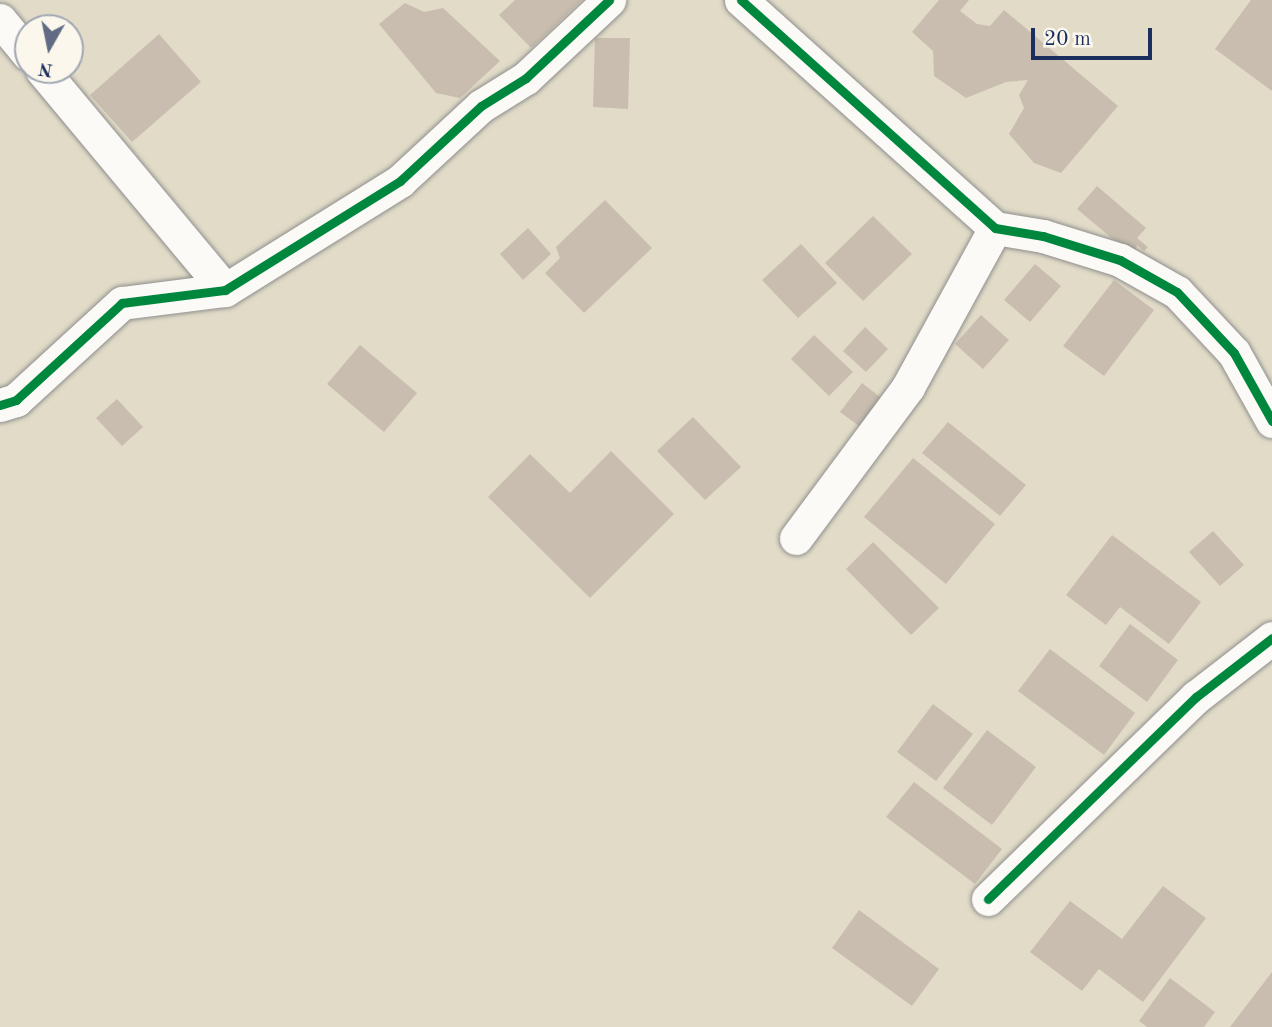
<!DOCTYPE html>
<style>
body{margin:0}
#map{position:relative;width:1272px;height:1027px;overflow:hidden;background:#e2dbc8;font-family:"Old Standard TT",serif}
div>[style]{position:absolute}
.building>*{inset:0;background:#c9bdaf}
.roads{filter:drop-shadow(0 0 2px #8e8f8d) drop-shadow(0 0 2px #8e8f8d)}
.minor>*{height:33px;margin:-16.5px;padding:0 16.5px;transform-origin:16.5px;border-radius:16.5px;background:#fbfaf7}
.cycleway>*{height:9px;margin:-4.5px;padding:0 4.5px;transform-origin:4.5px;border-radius:4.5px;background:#00873e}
span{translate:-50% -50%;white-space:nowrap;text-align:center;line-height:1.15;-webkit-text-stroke:5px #fbf7ec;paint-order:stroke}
.north{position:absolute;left:14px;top:14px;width:70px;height:70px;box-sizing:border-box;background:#fbf7ec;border:2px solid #a1a7b3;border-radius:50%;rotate:189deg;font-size:19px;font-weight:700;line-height:28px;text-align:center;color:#1b2f5e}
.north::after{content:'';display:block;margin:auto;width:24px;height:32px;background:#616b83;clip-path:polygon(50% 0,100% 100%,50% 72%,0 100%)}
.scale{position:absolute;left:1031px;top:28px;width:121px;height:32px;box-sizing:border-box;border:4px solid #1b2f5e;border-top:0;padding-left:9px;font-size:21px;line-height:24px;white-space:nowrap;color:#1b2f5e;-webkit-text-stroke:5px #fbf7ec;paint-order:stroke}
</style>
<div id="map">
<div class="building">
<div style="clip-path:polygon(515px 0,582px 0,531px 48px,499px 15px)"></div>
<div style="clip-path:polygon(939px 0,969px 0,960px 11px,977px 24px,990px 26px,1004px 10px,1118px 106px,1061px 173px,1034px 163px,1009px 134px,1024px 108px,1019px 95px,1028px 80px,1006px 82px,966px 98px,934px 76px,933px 51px,912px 32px)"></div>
<div style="clip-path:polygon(1251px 0,1272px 0,1272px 91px,1215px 49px)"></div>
<div style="clip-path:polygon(405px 3px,424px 12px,443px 8px,500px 61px,460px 98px,436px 93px,379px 24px)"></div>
<div style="clip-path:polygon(159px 34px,201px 82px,132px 142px,90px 95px)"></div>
<div style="clip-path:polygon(595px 38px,630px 38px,628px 109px,593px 107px)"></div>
<div style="clip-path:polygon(1097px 186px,1146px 228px,1137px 238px,1148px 247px,1144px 251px,1137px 245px,1134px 257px,1077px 209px)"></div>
<div style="clip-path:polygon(605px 200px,652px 248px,584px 313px,545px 273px,560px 258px,556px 247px)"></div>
<div style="clip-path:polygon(873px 216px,912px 254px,863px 301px,825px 263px)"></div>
<div style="clip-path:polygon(528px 228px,551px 254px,523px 280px,500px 254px)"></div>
<div style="clip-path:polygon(801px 244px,837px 283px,798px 318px,762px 280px)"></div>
<div style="clip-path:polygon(1035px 264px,1061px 286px,1030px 322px,1004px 300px)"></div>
<div style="clip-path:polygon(1114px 280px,1154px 310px,1104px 376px,1063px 346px)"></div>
<div style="clip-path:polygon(981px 315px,1009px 340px,983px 369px,955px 344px)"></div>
<div style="clip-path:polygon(865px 327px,888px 349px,866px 372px,843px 351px)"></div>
<div style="clip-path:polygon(814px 335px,853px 372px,829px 396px,791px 359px)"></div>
<div style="clip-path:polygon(360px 345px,417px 393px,384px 432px,327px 384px)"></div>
<div style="clip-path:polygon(862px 383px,884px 400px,863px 429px,840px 412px)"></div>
<div style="clip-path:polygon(117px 399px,143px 427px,122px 446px,96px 418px)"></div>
<div style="clip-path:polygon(693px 417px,741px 467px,705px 500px,657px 451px)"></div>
<div style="clip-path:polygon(948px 422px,1026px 485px,1000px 516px,922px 453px)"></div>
<div style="clip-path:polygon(611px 451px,674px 514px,590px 598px,488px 497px,530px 454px,570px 493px)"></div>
<div style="clip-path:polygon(913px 458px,995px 524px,946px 584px,864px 517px)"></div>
<div style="clip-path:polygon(1213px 531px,1244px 565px,1220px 586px,1189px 552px)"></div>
<div style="clip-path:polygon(1112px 535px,1201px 602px,1169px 644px,1120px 607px,1106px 625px,1066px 595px)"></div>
<div style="clip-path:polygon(873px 542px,939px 608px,911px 635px,846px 569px)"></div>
<div style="clip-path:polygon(1130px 624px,1178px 660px,1147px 702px,1099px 666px)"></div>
<div style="clip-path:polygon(1050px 649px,1135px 713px,1104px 755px,1018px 691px)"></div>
<div style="clip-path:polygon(933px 704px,973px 734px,936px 781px,897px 752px)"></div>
<div style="clip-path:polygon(987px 730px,1036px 767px,992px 825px,943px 788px)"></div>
<div style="clip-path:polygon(914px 782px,1002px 849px,975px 884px,886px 817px)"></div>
<div style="clip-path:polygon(1163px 886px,1206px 918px,1143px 1002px,1099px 969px,1082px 991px,1030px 952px,1070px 901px,1122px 939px)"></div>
<div style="clip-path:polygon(859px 910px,939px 969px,912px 1006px,832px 948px)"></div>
<div style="clip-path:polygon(1272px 972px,1272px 1027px,1230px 1027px)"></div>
<div style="clip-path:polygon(1170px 978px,1215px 1012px,1204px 1027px,1147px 1027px,1139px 1021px)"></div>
</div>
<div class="roads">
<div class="minor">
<div style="left:741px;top:0;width:341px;rotate:41.9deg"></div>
<div style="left:995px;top:228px;width:49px;rotate:9.5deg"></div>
<div style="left:1043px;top:236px;width:81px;rotate:17.3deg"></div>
<div style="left:1120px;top:260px;width:65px;rotate:29.3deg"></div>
<div style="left:1177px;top:292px;width:83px;rotate:46.9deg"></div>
<div style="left:1234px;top:353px;width:78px;rotate:60.8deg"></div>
<div style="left:0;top:20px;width:44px;rotate:50.5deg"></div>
<div style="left:42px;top:70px;width:286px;rotate:50.2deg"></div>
<div style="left:0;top:405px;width:17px;rotate:-17deg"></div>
<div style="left:16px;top:400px;width:144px;rotate:-42.5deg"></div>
<div style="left:122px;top:303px;width:104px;rotate:-7.2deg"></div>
<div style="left:225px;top:290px;width:206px;rotate:-31.9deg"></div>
<div style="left:400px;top:181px;width:110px;rotate:-42.8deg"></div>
<div style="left:481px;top:106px;width:53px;rotate:-31.9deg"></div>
<div style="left:526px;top:78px;width:114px;rotate:-43.2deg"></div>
<div style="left:796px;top:538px;width:188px;rotate:-53.4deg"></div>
<div style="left:908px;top:387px;width:181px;rotate:-61.3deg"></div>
<div style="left:988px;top:899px;width:290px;rotate:-44.2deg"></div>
<div style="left:1196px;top:697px;width:96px;rotate:-37.8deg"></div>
</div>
</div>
<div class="cycleway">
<div style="left:741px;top:0;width:341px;rotate:41.9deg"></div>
<div style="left:995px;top:228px;width:49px;rotate:9.5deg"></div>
<div style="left:1043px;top:236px;width:81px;rotate:17.3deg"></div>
<div style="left:1120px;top:260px;width:65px;rotate:29.3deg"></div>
<div style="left:1177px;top:292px;width:83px;rotate:46.9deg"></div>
<div style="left:1234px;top:353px;width:78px;rotate:60.8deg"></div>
<div style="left:0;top:405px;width:17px;rotate:-17deg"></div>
<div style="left:16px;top:400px;width:144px;rotate:-42.5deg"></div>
<div style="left:122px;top:303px;width:104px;rotate:-7.2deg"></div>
<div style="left:225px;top:290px;width:206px;rotate:-31.9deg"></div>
<div style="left:400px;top:181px;width:110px;rotate:-42.8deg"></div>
<div style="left:481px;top:106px;width:53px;rotate:-31.9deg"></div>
<div style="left:526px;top:78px;width:114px;rotate:-43.2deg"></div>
<div style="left:988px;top:899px;width:290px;rotate:-44.2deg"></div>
<div style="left:1196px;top:697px;width:96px;rotate:-37.8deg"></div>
</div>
<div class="north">N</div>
<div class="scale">20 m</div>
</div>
